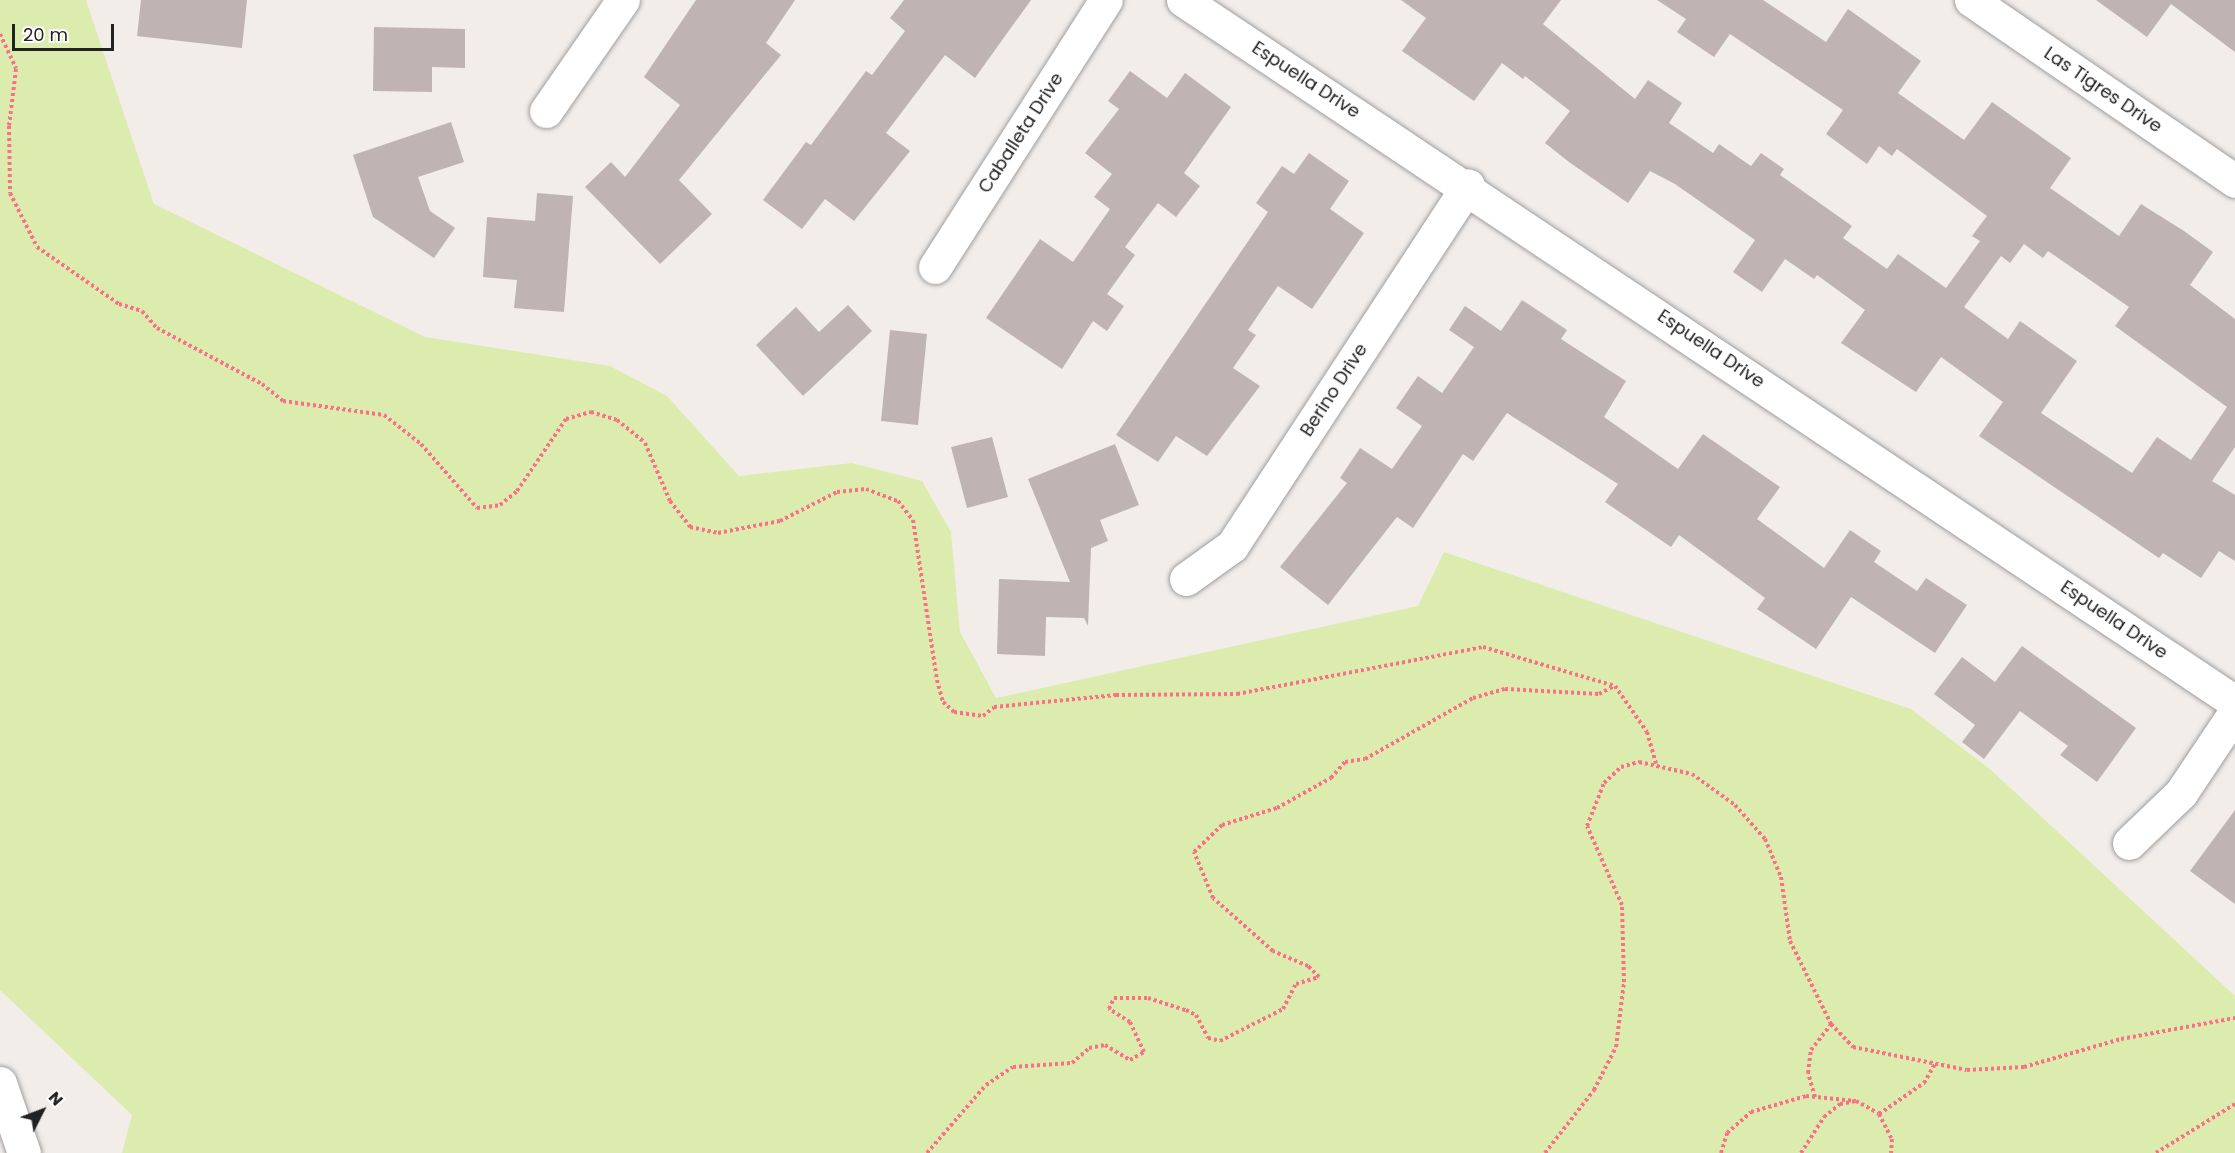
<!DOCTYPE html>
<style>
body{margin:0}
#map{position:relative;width:2235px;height:1153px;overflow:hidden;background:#f2ede9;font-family:Poppins,sans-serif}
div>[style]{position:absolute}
.grass>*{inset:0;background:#dcecaf}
.building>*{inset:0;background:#bfb4b2}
.path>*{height:4px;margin-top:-2px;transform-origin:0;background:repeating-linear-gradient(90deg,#fb7085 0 3px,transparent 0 6px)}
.roads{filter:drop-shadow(0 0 2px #9f9f9f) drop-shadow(0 0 2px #9f9f9f)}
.minor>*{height:33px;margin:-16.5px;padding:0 16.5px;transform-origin:16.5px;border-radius:16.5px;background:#fff}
span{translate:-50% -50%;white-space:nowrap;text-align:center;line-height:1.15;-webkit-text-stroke:4.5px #fff;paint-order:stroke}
.street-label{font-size:18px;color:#222}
.north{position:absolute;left:12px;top:1081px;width:60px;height:60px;-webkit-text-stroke:4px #fff;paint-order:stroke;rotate:48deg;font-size:16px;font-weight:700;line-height:24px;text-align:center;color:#222}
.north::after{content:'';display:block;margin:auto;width:21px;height:27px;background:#222;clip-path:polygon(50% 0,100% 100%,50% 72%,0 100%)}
.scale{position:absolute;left:12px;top:24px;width:102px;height:27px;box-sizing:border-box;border:3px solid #222;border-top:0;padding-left:8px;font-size:18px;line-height:21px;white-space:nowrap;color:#222;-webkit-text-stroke:4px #fff;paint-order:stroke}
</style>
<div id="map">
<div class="grass">
<div style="clip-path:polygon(0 0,86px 0,154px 204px,425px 337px,610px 366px,667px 396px,739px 476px,852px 463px,922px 481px,951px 532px,960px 632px,996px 698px,1418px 606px,1444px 552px,1911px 709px,1991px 770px,2235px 996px,2235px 1153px,122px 1153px,132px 1115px,0 990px)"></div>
</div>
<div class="building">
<div style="clip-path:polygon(141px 0,247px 0,242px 48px,137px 36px)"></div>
<div style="clip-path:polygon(696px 0,795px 0,766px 43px,781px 55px,679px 180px,712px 214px,660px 264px,585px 187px,611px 162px,625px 177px,680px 105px,644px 77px)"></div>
<div style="clip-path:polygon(904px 0,1031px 0,975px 78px,945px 55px,886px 133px,910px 151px,854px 221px,825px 199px,802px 229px,763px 200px,806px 142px,811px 145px,866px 71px,872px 75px,905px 31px,890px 18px)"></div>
<div style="clip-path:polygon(evenodd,1401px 0,1561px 0,1543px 24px,1635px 99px,1648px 80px,1682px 103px,1669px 123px,1713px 153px,1719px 144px,1751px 166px,1761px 153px,1784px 169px,1780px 175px,1852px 226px,1843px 238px,1887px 269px,1898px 254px,1946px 288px,1980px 241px,1972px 236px,1987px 216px,1897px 149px,1892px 156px,1879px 146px,1867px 164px,1826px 134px,1843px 110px,1730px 34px,1714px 57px,1677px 32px,1686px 19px,1657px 0,1763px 0,1826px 42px,1848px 9px,1921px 61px,1898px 93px,1964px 140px,1992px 102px,2071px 158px,2050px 188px,2119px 236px,2141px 204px,2184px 231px,2213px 252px,2190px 285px,2235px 319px,2235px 447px,2212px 481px,2235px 495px,2235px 561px,2219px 551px,2201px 578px,2163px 553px,2159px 558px,1979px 436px,2003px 402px,1941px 357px,1916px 392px,1841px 343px,1865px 310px,1817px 275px,1814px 279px,1785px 259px,1762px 292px,1733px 272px,1755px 240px,1675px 184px,1650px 171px,1628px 203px,1569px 162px,1545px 143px,1570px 111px,1525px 76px,1523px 79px,1502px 63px,1474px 101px,1402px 51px,1426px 18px,1401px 0,2024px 244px,2043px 258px,2048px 251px,2129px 307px,2115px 326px,2227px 407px,2191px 460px,2157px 437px,2132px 473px,2041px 413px,2077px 361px,2020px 321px,2008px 339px,1964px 307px,2001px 256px,2010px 263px,2024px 244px)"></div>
<div style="clip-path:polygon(2096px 0,2235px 0,2235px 52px,2171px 4px,2147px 37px)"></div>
<div style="clip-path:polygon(374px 27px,465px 29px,465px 68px,432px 67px,432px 92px,373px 91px)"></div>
<div style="clip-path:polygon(1130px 71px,1167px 98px,1185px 73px,1231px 107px,1184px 173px,1200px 186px,1176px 217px,1158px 203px,1125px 247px,1135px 255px,1107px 294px,1124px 306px,1107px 331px,1093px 321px,1062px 369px,986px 318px,1040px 239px,1073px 262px,1110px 209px,1094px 197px,1112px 174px,1085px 153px,1119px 109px,1108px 101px)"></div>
<div style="clip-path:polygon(451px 122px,464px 162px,418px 177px,430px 211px,455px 228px,434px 258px,373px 217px,353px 155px)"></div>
<div style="clip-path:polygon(1309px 153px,1349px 181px,1330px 209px,1364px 233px,1312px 309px,1278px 286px,1248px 330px,1256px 335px,1233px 368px,1260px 386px,1207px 456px,1176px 436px,1158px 462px,1116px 435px,1268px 212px,1256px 203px,1282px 166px,1294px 174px)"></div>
<div style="clip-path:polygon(537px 193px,573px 196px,564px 312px,514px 308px,517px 280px,483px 277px,487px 217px,535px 221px)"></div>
<div style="clip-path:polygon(1522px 300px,1567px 330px,1561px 339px,1626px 381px,1604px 417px,1678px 469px,1703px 434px,1780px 487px,1757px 519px,1824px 568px,1850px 530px,1881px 551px,1874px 562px,1917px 591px,1926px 578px,1967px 605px,1935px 653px,1851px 597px,1816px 649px,1757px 609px,1765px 598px,1679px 535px,1671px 547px,1605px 502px,1618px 484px,1507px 413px,1473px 461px,1463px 454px,1413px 528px,1397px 517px,1328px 605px,1280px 567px,1347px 483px,1340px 478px,1360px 448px,1392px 469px,1422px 426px,1396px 408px,1418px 376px,1442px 393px,1474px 347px,1449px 330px,1465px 306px,1501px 331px)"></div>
<div style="clip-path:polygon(848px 305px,872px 331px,803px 396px,756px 345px,796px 307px,819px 332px)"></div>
<div style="clip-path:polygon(890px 330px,927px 334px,918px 425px,881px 421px)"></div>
<div style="clip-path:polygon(992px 437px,1008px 497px,967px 508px,951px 447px)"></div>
<div style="clip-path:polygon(1115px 444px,1139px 505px,1100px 520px,1108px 541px,1091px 548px,1088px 626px,1084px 618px,1046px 617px,1045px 656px,997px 654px,999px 579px,1070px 582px,1028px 479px)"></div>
<div style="clip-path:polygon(2022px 646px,2136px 728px,2097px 782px,2060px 755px,2068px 746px,2020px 711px,1984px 759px,1962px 742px,1975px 725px,1934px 694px,1962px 657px,1995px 682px)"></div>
<div style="clip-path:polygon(2235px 810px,2235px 904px,2190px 871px)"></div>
</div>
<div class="path">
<div style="left:0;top:34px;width:38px;rotate:65deg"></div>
<div style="left:16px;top:69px;width:57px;rotate:97deg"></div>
<div style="left:9px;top:126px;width:67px;rotate:89.1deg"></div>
<div style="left:10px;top:193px;width:60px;rotate:63.4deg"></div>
<div style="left:37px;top:247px;width:100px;rotate:34.8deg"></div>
<div style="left:119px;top:304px;width:24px;rotate:17deg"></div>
<div style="left:142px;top:311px;width:23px;rotate:49deg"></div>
<div style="left:157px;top:328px;width:119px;rotate:28.1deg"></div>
<div style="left:262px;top:384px;width:27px;rotate:39deg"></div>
<div style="left:283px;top:401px;width:102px;rotate:7.9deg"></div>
<div style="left:384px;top:415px;width:47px;rotate:38.1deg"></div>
<div style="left:421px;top:444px;width:85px;rotate:48.8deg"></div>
<div style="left:477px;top:508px;width:23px;rotate:-7deg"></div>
<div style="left:500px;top:505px;width:22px;rotate:-39deg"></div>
<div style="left:517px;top:491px;width:87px;rotate:-55.8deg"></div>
<div style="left:566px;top:419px;width:26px;rotate:-16deg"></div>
<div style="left:591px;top:412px;width:27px;rotate:17deg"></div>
<div style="left:617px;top:420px;width:36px;rotate:39deg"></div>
<div style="left:645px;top:443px;width:63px;rotate:66.7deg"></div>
<div style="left:670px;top:501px;width:33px;rotate:52deg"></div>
<div style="left:690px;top:527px;width:29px;rotate:12deg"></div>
<div style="left:718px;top:533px;width:63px;rotate:-11deg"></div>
<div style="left:780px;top:521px;width:64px;rotate:-27deg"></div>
<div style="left:837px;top:492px;width:29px;rotate:-6deg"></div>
<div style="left:866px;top:489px;width:34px;rotate:21deg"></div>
<div style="left:898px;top:501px;width:24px;rotate:52deg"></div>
<div style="left:913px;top:520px;width:162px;rotate:81.5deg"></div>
<div style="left:937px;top:680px;width:23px;rotate:75deg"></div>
<div style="left:943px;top:702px;width:15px;rotate:42deg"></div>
<div style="left:954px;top:712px;width:29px;rotate:8deg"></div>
<div style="left:983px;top:716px;width:14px;rotate:-39deg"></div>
<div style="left:994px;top:707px;width:123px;rotate:-5.6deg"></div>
<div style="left:1116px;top:695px;width:121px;rotate:-0.5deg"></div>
<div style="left:1237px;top:694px;width:250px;rotate:-10.8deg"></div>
<div style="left:1483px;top:647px;width:138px;rotate:16.5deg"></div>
<div style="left:1615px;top:686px;width:56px;rotate:55.2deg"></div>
<div style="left:1647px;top:732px;width:33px;rotate:74deg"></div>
<div style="left:1815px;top:1097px;width:25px;rotate:-106deg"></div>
<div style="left:1808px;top:1073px;width:23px;rotate:-83deg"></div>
<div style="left:1811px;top:1050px;width:33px;rotate:-52deg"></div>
<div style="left:1879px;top:1114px;width:55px;rotate:-34.6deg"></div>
<div style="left:1924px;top:1083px;width:22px;rotate:-60deg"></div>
<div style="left:927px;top:1153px;width:90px;rotate:-49.1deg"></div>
<div style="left:986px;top:1085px;width:32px;rotate:-34deg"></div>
<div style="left:1013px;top:1067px;width:59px;rotate:-3.9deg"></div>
<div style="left:1072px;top:1063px;width:23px;rotate:-41deg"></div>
<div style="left:1089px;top:1048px;width:16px;rotate:-11deg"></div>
<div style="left:1105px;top:1045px;width:29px;rotate:31deg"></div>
<div style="left:1130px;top:1060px;width:16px;rotate:-30deg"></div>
<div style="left:1144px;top:1052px;width:33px;rotate:-115deg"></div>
<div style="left:1130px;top:1022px;width:25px;rotate:-148deg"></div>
<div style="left:1109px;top:1009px;width:12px;rotate:-66deg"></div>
<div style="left:1114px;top:998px;width:34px"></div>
<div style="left:1148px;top:998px;width:40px;rotate:18deg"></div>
<div style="left:1186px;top:1010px;width:11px;rotate:27deg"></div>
<div style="left:1196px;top:1015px;width:26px;rotate:62deg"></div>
<div style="left:1208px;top:1038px;width:12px;rotate:14deg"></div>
<div style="left:1220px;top:1041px;width:71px;rotate:-26.9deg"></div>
<div style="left:1283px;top:1009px;width:28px;rotate:-63deg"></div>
<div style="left:1296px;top:984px;width:24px;rotate:-17deg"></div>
<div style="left:1319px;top:977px;width:16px;rotate:-135deg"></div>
<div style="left:1308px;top:966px;width:38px;rotate:-157deg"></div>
<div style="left:1273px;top:951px;width:80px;rotate:-138.5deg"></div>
<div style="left:1213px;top:898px;width:50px;rotate:-112.4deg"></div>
<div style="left:1194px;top:852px;width:39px;rotate:-44deg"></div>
<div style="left:1222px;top:825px;width:58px;rotate:-17.2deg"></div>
<div style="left:1277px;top:808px;width:62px;rotate:-29.1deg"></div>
<div style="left:1331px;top:778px;width:21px;rotate:-49deg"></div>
<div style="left:1345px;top:762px;width:20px;rotate:-9deg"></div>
<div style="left:1365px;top:759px;width:124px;rotate:-29.5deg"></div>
<div style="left:1473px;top:698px;width:33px;rotate:-16deg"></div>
<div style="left:1505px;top:689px;width:94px;rotate:3deg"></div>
<div style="left:1599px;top:694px;width:17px;rotate:-28deg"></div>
<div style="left:1545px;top:1153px;width:80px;rotate:-52.1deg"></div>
<div style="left:1594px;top:1090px;width:48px;rotate:-62.9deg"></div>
<div style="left:1616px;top:1047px;width:65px;rotate:-83deg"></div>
<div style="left:1624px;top:982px;width:77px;rotate:-91.5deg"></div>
<div style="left:1622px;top:905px;width:86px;rotate:-113.9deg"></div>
<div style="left:1587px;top:826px;width:46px;rotate:-68.4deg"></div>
<div style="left:1604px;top:783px;width:23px;rotate:-43deg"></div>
<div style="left:1621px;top:767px;width:19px;rotate:-16deg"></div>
<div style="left:1639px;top:762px;width:54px;rotate:12.8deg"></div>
<div style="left:1692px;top:774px;width:53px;rotate:35.8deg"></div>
<div style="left:1735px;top:805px;width:45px;rotate:48.6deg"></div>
<div style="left:1765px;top:839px;width:41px;rotate:67.2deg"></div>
<div style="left:1781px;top:877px;width:65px;rotate:82deg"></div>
<div style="left:1790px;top:941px;width:93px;rotate:63.7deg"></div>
<div style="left:1831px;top:1024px;width:32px;rotate:46deg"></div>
<div style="left:1853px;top:1047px;width:116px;rotate:11.4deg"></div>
<div style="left:1967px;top:1070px;width:57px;rotate:-3deg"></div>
<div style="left:2024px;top:1067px;width:101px;rotate:-16.1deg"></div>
<div style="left:2121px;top:1039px;width:116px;rotate:-10.4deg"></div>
<div style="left:1721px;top:1153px;width:21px;rotate:-73deg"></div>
<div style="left:1727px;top:1133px;width:32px;rotate:-41deg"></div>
<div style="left:1751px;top:1112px;width:57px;rotate:-16.2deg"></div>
<div style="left:1806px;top:1096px;width:50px;rotate:5.7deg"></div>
<div style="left:1801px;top:1153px;width:43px;rotate:-57.4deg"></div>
<div style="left:1824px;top:1117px;width:21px;rotate:-39deg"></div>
<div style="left:1840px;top:1104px;width:16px;rotate:-11deg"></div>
<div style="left:1856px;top:1101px;width:26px;rotate:29deg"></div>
<div style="left:1879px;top:1114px;width:28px;rotate:63deg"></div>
<div style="left:1892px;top:1139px;width:14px;rotate:94deg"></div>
<div style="left:2156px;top:1153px;width:93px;rotate:-31.8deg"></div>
</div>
<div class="roads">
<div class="minor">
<div style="left:1183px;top:0;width:1265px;rotate:33.72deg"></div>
<div style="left:1971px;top:0;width:320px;rotate:34.4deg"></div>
<div style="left:546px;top:111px;width:135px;rotate:-55.3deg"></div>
<div style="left:935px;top:267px;width:317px;rotate:-57.4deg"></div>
<div style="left:1186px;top:579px;width:57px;rotate:-35.7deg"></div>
<div style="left:1232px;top:546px;width:431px;rotate:-56.8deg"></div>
<div style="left:2129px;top:843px;width:72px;rotate:-43.9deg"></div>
<div style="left:2181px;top:793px;width:97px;rotate:-56.3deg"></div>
<div style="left:0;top:1083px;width:74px;rotate:71.1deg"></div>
</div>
</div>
<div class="street-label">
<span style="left:1306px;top:80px;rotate:33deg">Espuella Drive</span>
<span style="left:2103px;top:90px;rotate:34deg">Las Tigres Drive</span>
<span style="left:1021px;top:133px;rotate:-57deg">Caballeta Drive</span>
<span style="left:1711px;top:349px;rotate:34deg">Espuella Drive</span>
<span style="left:1334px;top:390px;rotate:-57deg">Berino Drive</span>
<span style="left:2114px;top:620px;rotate:34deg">Espuella Drive</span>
</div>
<div class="north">N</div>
<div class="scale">20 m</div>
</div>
